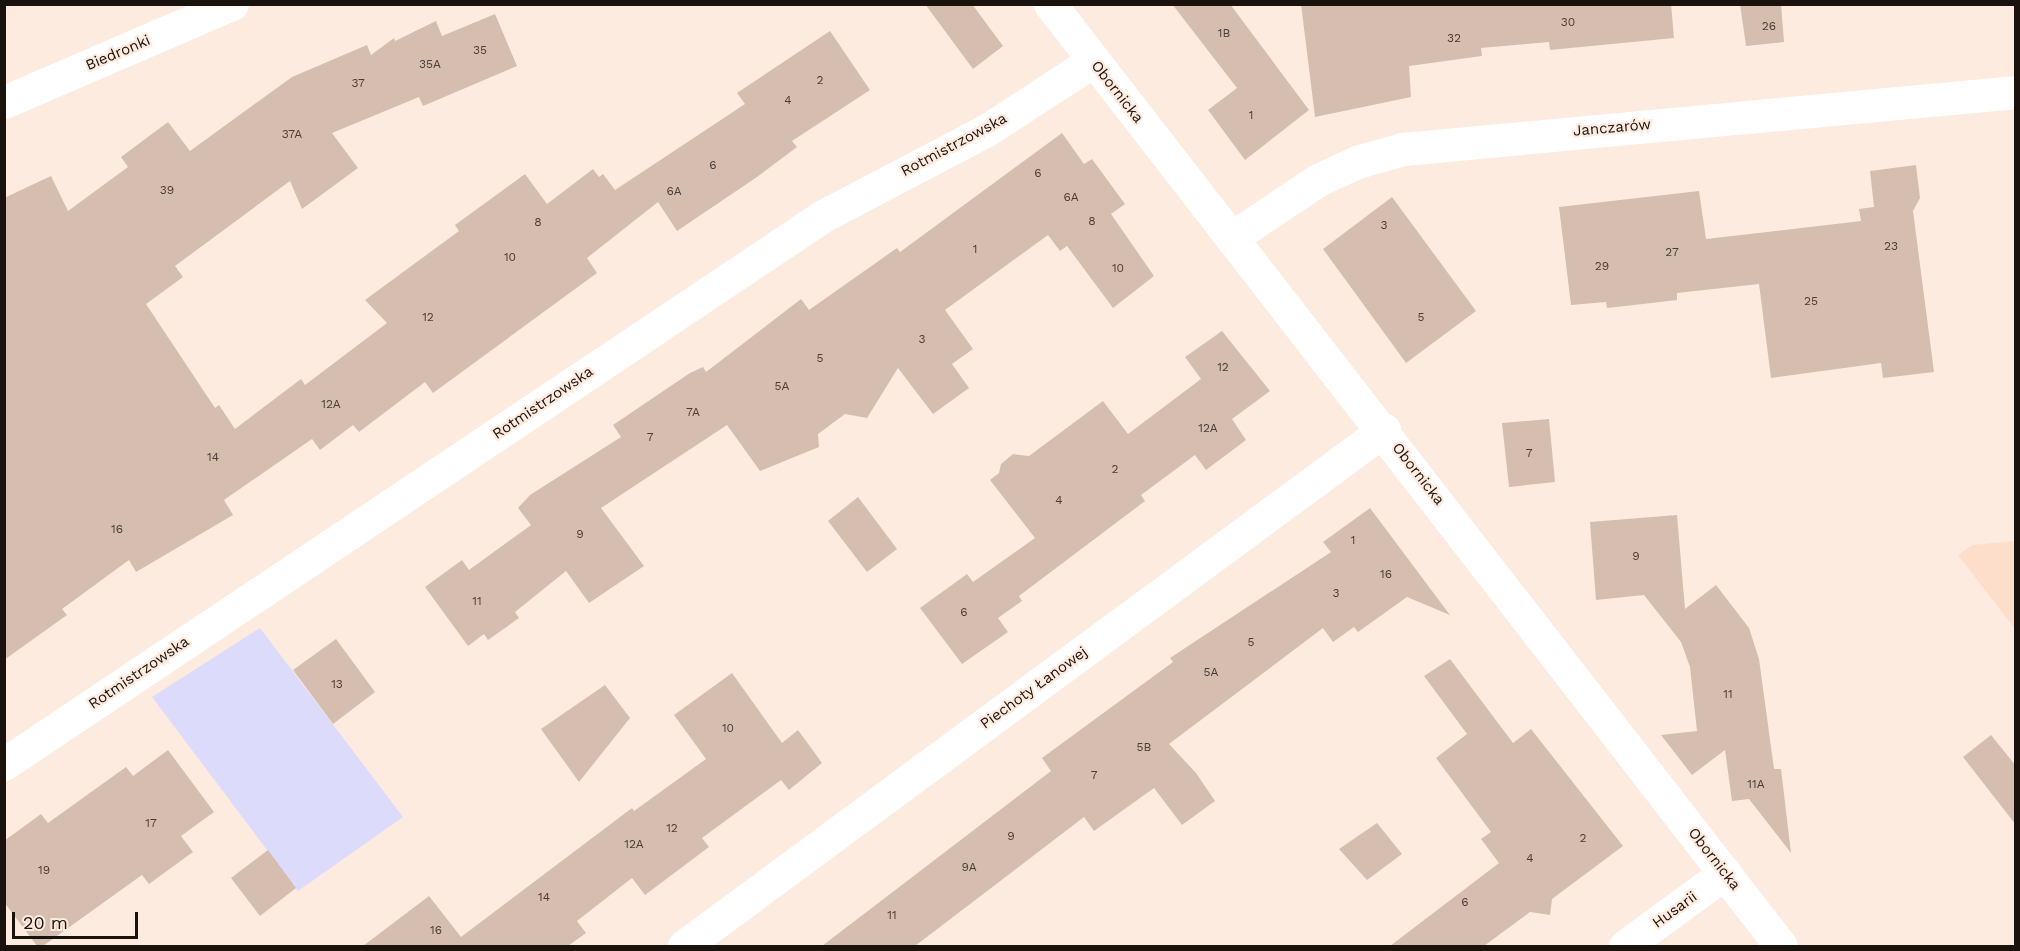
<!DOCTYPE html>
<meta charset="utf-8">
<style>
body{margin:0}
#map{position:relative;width:2020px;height:951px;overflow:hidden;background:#feebdf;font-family:"Work Sans",sans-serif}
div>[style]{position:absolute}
.built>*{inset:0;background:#fddeca}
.green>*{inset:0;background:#dcdbfc}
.building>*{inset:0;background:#d5beaf}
.minor>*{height:33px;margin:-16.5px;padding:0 16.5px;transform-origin:16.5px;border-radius:16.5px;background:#fff}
span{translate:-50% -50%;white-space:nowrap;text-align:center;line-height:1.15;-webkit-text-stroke:4.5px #feebdf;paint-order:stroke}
.number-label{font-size:12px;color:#493d36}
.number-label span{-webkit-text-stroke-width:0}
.street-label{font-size:15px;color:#1a120d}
.frame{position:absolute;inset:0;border:6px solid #1a120d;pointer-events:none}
.scale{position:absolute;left:12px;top:912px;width:126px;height:27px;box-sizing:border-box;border:3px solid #1a120d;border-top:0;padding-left:8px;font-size:18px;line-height:21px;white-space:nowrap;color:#1a120d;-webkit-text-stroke:4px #feebdf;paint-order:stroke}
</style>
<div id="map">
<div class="built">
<div style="clip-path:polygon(2015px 541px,2016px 541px,2015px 629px,1958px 555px,1972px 545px)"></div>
</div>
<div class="green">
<div style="clip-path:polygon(260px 628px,403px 817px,298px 891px,152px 697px)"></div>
</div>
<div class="building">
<div style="clip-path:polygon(925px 4px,972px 4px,1003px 46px,973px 69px)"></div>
<div style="clip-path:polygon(1172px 4px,1230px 4px,1309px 110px,1245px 160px,1208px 110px,1237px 88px)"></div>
<div style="clip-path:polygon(1301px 4px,1671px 4px,1674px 38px,1550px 50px,1549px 42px,1481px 48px,1482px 56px,1409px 66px,1411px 97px,1315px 117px)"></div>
<div style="clip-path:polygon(1740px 4px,1781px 4px,1784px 42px,1746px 46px)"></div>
<div style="clip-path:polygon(495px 14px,517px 66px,423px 106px,419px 97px,332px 133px,358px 168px,302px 209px,290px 181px,175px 266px,183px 277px,146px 304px,215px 408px,219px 405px,235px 429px,301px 379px,305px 385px,387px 323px,365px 300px,459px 231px,455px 225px,525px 174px,547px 204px,593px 169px,599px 177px,603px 174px,615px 190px,745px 104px,737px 93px,830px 31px,870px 90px,792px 141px,797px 147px,757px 177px,677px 231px,658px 202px,587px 258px,597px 273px,433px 393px,425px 382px,359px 432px,353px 425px,320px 450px,312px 439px,224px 500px,233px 515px,136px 572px,129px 560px,62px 609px,67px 615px,4px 660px,4px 198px,51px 176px,68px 211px,128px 167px,121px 157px,168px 122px,190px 151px,292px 77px,367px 45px,371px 55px,394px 38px,395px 41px,436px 21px,442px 36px)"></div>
<div style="clip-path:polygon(1062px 133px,1084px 164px,1092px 159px,1125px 204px,1111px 214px,1154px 276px,1113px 308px,1067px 246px,1060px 251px,1048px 235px,945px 310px,973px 349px,952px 364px,969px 388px,933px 414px,898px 368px,867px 418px,845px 414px,818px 434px,819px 447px,760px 471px,727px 425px,601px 508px,644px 566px,589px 603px,566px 571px,515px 612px,519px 618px,488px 640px,484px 634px,468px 646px,425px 587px,462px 560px,469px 570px,531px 525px,518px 508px,530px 495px,621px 437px,613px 425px,690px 373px,703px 367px,706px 372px,801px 299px,809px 310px,897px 248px,900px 252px)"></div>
<div style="clip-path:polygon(1916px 165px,1920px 198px,1913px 211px,1934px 372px,1883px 378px,1881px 363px,1771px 378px,1759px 284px,1677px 293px,1677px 300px,1643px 304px,1607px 308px,1606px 302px,1571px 305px,1559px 207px,1699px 191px,1706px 239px,1861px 221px,1859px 209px,1874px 207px,1870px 171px)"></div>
<div style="clip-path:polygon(1392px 197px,1476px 311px,1406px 363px,1323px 249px)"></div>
<div style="clip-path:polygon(1222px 331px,1270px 391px,1232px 419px,1246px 440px,1206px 470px,1195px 455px,1141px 495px,1145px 501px,1019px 596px,1022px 601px,998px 618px,1008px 632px,962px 664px,920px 608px,967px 574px,973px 582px,1035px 538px,990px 480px,999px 473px,1001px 464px,1013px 454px,1029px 456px,1103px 401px,1128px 434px,1201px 379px,1185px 357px)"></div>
<div style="clip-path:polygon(1549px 419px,1555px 482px,1509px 487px,1502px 423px)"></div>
<div style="clip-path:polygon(858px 497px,897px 549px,867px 572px,828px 521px)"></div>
<div style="clip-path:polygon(1370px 508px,1450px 615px,1407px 597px,1358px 632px,1354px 627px,1333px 642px,1323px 628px,1169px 744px,1196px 773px,1215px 801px,1182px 825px,1154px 788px,1094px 831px,1084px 817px,915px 946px,822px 946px,1051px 771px,1042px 758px,1173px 662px,1170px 658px,1331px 552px,1323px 542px)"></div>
<div style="clip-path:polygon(1677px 515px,1685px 609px,1716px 585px,1749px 628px,1759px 659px,1774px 769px,1781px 769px,1791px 853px,1749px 799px,1732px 801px,1725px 750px,1692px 775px,1661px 735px,1697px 731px,1690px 667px,1681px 642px,1644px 595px,1596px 600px,1590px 522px)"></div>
<div style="clip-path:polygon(336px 639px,375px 692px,333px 724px,293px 670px)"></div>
<div style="clip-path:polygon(1450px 659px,1513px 743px,1531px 729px,1623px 846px,1552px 899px,1550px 915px,1530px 912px,1484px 946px,1390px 946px,1499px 863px,1481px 839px,1491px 832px,1436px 758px,1467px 734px,1424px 676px)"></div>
<div style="clip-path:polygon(732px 673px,782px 743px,798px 730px,822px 763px,789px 790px,781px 780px,702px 838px,709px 847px,645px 895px,632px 878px,577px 921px,586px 933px,568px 946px,363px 946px,429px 896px,461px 937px,632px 808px,634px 811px,706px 759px,674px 715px)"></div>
<div style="clip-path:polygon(605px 685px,630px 718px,579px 782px,541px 729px)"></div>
<div style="clip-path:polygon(1991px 735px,2016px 766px,2016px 825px,1963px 757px)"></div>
<div style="clip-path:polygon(168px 750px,214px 812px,181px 836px,193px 852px,149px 884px,142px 875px,43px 946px,37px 946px,4px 902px,4px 841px,41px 814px,48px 823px,126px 767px,133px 776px)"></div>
<div style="clip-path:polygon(1377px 823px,1402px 854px,1367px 880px,1339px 849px)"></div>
<div style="clip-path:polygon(268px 850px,296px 888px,260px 916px,231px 878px)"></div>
</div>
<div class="minor">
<div style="left:1050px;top:4px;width:1192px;rotate:52.19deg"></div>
<div style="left:4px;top:102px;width:248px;rotate:-23.3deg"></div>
<div style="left:1231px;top:238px;width:105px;rotate:-33.7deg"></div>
<div style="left:1318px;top:180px;width:43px;rotate:-24.8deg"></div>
<div style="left:1357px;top:162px;width:48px;rotate:-15.8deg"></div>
<div style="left:1403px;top:149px;width:616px;rotate:-5.31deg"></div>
<div style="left:4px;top:764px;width:985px;rotate:-33.79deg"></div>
<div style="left:823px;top:216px;width:185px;rotate:-27.7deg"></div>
<div style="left:987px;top:130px;width:126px;rotate:-33.1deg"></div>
<div style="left:684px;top:946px;width:870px;rotate:-36.4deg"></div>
<div style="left:1625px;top:946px;width:124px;rotate:-36.1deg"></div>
</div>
<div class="number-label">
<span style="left:1568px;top:23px">30</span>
<span style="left:1769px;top:27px">26</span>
<span style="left:1224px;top:34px">1B</span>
<span style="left:1454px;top:39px">32</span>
<span style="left:480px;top:51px">35</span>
<span style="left:430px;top:65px">35A</span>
<span style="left:820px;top:81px">2</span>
<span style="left:358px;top:84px">37</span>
<span style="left:788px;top:101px">4</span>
<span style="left:1251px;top:116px">1</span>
<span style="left:292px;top:135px">37A</span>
<span style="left:713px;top:166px">6</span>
<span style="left:1038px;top:174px">6</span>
<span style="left:167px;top:191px">39</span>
<span style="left:674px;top:192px">6A</span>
<span style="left:1071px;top:198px">6A</span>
<span style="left:1092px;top:222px">8</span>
<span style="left:538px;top:223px">8</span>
<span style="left:1384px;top:226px">3</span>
<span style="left:1891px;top:247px">23</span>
<span style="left:975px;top:250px">1</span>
<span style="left:1672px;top:253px">27</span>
<span style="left:510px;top:258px">10</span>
<span style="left:1602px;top:267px">29</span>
<span style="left:1118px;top:269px">10</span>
<span style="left:1811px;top:302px">25</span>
<span style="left:428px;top:318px">12</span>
<span style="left:1421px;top:318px">5</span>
<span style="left:922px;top:340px">3</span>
<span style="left:820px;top:359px">5</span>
<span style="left:1223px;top:368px">12</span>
<span style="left:782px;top:387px">5A</span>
<span style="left:331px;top:405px">12A</span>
<span style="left:693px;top:413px">7A</span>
<span style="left:1208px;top:429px">12A</span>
<span style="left:650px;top:438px">7</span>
<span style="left:1529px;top:454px">7</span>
<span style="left:213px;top:458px">14</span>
<span style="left:1115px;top:470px">2</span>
<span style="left:1059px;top:501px">4</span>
<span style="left:117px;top:530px">16</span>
<span style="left:580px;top:535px">9</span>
<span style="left:1353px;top:541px">1</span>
<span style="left:1636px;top:557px">9</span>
<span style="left:1386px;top:575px">16</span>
<span style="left:1336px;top:594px">3</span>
<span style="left:477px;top:602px">11</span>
<span style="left:964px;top:613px">6</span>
<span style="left:1251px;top:643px">5</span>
<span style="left:1211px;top:673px">5A</span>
<span style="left:337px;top:685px">13</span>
<span style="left:1728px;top:695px">11</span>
<span style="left:728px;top:729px">10</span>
<span style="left:1144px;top:748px">5B</span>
<span style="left:1094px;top:776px">7</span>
<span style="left:1756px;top:785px">11A</span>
<span style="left:151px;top:824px">17</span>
<span style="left:672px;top:829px">12</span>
<span style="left:1011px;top:837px">9</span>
<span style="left:1583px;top:839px">2</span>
<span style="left:634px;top:845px">12A</span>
<span style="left:1530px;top:859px">4</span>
<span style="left:969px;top:868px">9A</span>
<span style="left:44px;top:871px">19</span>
<span style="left:544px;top:898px">14</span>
<span style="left:1465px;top:903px">6</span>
<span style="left:892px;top:916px">11</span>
<span style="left:436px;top:931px">16</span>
</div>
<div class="street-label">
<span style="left:118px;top:53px;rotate:-23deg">Biedronki</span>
<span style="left:1117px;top:92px;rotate:52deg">Obornicka</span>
<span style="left:1612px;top:128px;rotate:-5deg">Janczarów</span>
<span style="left:954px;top:145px;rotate:-28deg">Rotmistrzowska</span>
<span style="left:543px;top:403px;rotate:-34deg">Rotmistrzowska</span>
<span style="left:1418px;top:474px;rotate:52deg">Obornicka</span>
<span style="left:139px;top:673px;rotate:-34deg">Rotmistrzowska</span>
<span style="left:1034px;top:688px;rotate:-36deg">Piechoty Łanowej</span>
<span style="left:1714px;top:859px;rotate:52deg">Obornicka</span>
<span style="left:1675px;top:910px;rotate:-36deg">Husarii</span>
</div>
<div class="frame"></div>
<div class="scale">20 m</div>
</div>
